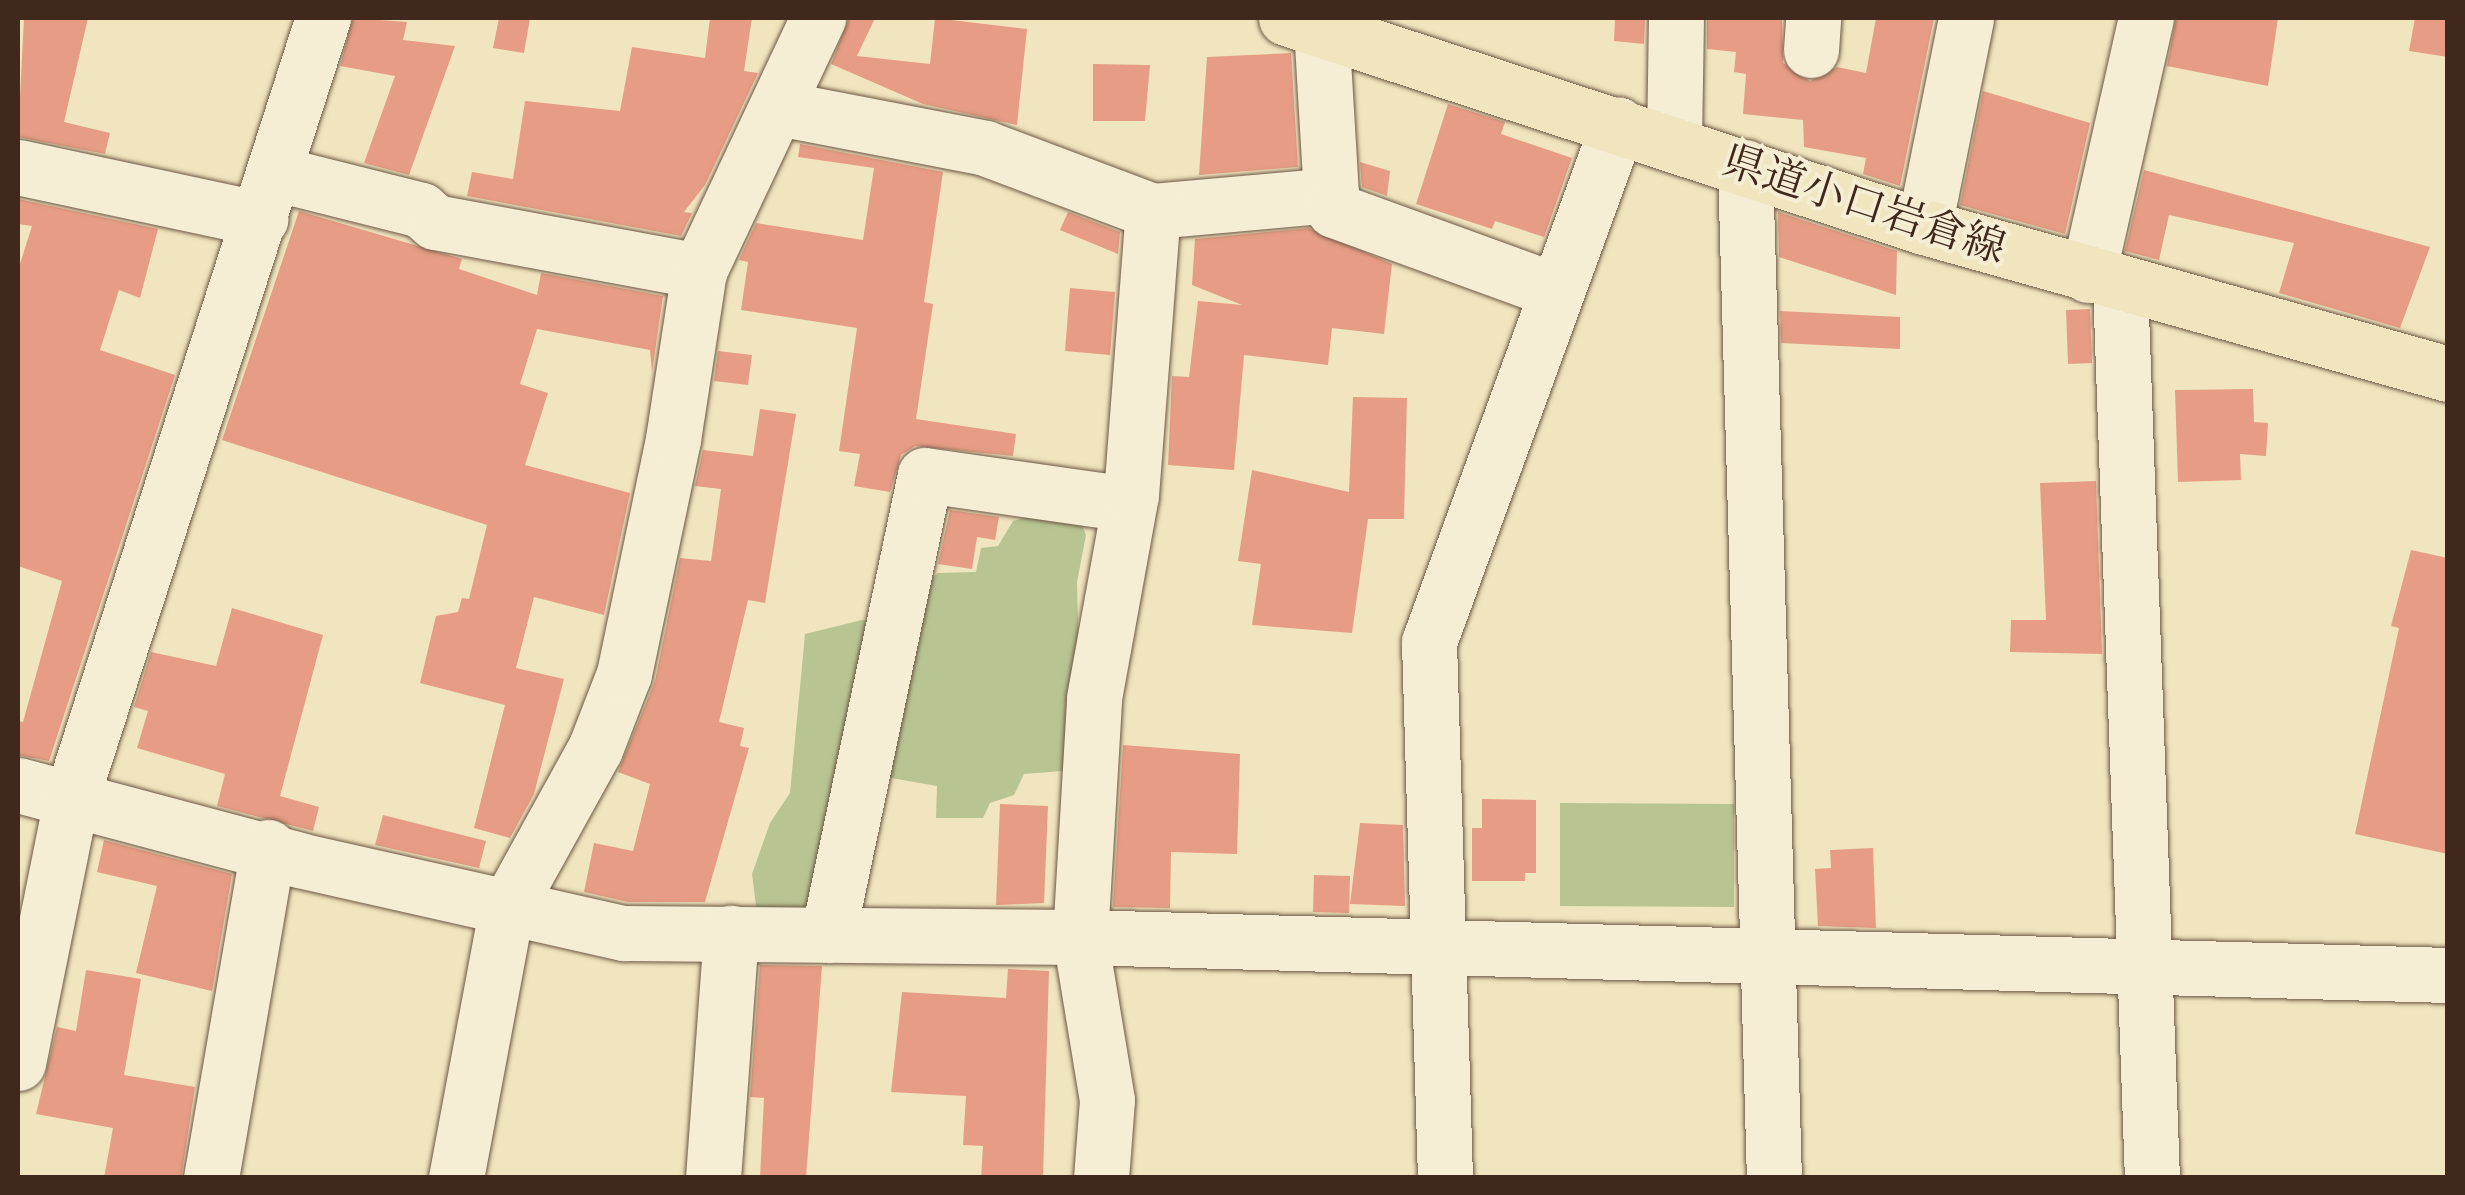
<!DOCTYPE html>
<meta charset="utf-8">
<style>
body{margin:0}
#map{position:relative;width:2465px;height:1195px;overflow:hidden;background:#f0e5be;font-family:Cardo,"Noto Serif JP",serif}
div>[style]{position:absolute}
.green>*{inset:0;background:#b8c592}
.building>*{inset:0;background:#e79d85}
.roads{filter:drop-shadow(0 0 2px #6d5745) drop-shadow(0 0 2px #6d5745)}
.minor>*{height:55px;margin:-27.5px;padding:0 27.5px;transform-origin:27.5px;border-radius:27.5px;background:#f5eed5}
.major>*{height:55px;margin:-27.5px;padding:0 27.5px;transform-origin:27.5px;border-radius:27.5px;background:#f0e5be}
span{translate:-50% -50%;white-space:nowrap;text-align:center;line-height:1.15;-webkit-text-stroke:8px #f5eed5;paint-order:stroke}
.street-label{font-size:42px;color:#41281d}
.frame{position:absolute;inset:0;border:20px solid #41281d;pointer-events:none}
</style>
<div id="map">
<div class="green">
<div style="clip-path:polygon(1045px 512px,1080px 520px,1086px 535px,1077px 582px,1079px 665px,1069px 760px,1062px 771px,1024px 774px,1014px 795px,990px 803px,983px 818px,936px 818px,937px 786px,891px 778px,880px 763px,927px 582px,938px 573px,976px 572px,981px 548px,998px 546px,1013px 521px)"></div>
<div style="clip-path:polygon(862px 620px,885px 623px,812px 918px,769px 916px,756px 906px,752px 874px,770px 823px,790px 793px,805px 634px)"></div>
<div style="clip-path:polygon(1560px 803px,1734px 804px,1734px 907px,1560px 906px)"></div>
</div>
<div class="building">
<div style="clip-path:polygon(24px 18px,88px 18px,64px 122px,110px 133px,105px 154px,18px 137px)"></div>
<div style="clip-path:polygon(353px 18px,407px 22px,403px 40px,455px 46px,409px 175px,364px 163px,395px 76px,340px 66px)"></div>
<div style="clip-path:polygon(499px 18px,530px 18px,524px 53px,493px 48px)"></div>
<div style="clip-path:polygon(710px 18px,752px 18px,744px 71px,758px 73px,705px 185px,684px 212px,692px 213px,681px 236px,467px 196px,472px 172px,513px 179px,525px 101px,620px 111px,632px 47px,705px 58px)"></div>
<div style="clip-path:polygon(849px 18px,875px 18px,857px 56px,930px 64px,935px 18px,1027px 29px,1017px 125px,923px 104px,831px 64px)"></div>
<div style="clip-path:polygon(1615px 18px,1645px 18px,1644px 44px,1614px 41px)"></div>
<div style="clip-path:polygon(1707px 18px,1782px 18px,1783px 63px,1810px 81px,1837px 67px,1866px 73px,1876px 18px,1934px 18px,1900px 186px,1863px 174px,1866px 158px,1804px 147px,1803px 120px,1743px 114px,1746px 74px,1734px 72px,1736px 52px,1707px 49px)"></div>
<div style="clip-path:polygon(2176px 18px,2278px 18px,2268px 86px,2167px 66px)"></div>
<div style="clip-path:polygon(2415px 18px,2448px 18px,2448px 57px,2409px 51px)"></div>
<div style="clip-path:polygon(1291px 53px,1298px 167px,1199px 175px,1207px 57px)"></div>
<div style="clip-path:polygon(1093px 64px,1150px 65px,1145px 121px,1093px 121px)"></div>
<div style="clip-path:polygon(1983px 91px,2090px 123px,2065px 234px,1960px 205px)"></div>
<div style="clip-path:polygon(1448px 104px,1505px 122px,1501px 134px,1572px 158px,1544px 237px,1495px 221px,1492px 229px,1416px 204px)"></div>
<div style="clip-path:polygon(800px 144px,943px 172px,924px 302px,933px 304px,916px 419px,1016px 434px,1013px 456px,915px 446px,901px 455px,890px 492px,854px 486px,860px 454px,839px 451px,857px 328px,741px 310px,748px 262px,739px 260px,756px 223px,863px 240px,874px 168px,798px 157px)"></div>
<div style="clip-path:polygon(1360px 162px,1390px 171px,1387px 196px,1362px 187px)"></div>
<div style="clip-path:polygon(2144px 170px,2430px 247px,2400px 328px,2279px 293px,2294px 243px,2169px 215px,2159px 260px,2125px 251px)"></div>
<div style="clip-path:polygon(18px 199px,158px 229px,140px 298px,119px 290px,100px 350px,175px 375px,49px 761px,18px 755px,18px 721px,23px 722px,62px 581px,18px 566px,18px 270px,32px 226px,18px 224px)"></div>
<div style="clip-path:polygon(299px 211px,462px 259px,459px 269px,537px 295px,541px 273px,663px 296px,652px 372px,650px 350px,537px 329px,520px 384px,548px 393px,525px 465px,630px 493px,604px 615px,534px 597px,516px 668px,564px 679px,534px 794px,510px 838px,474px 828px,505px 705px,420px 683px,436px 616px,458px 612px,462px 598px,469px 599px,487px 525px,222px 440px)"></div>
<div style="clip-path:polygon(1068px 212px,1120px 232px,1118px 254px,1060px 230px)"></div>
<div style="clip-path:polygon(1778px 212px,1897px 251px,1896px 295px,1779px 257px)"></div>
<div style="clip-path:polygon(1309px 228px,1392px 264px,1384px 334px,1332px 328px,1328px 365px,1244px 355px,1234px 470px,1168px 465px,1172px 376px,1189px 377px,1198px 301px,1242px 305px,1192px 285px,1195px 239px)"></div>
<div style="clip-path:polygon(1070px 288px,1115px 292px,1110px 355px,1065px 351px)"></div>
<div style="clip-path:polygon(2090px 309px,2092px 363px,2068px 364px,2066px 310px)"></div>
<div style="clip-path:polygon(1780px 311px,1900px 317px,1900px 349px,1781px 343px)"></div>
<div style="clip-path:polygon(718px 351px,752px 355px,748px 385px,714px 381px)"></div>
<div style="clip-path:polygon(2253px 389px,2254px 422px,2268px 423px,2266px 456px,2240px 454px,2241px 480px,2178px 482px,2175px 390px)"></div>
<div style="clip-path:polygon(1353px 397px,1407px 398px,1404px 519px,1368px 519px,1352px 633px,1252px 625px,1261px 564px,1238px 561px,1252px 470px,1349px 492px)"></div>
<div style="clip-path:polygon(760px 409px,796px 414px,765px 603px,748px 600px,719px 722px,744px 728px,740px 746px,749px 748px,705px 902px,628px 902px,584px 892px,594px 843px,633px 851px,650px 784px,618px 772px,655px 681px,680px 558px,711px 561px,721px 489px,695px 486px,703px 450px,753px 456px)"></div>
<div style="clip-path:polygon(2096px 481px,2102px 654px,2010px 652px,2011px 620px,2046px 620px,2040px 483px)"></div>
<div style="clip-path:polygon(950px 510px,999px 517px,995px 540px,977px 537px,972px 569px,938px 564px)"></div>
<div style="clip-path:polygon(2411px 550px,2448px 558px,2448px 854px,2355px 834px,2399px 628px,2391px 626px)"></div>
<div style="clip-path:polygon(232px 608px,323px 635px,280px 796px,319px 807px,313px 831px,217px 806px,225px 774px,137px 748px,148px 711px,134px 707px,151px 652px,216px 666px)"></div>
<div style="clip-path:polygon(1123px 745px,1240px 754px,1237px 854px,1171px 852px,1170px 908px,1113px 907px)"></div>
<div style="clip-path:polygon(1482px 799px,1536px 800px,1536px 873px,1525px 873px,1525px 881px,1472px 881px,1472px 828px,1482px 828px)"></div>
<div style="clip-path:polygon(1000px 804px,1048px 806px,1044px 903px,996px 905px)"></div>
<div style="clip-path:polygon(383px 815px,486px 841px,479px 868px,375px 845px)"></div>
<div style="clip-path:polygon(1360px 823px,1403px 825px,1405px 906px,1350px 904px)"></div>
<div style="clip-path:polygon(104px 840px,232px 874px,212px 991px,136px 973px,157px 886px,97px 872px)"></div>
<div style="clip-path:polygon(1873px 848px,1876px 928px,1818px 926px,1815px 869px,1831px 868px,1830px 850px)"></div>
<div style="clip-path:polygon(1314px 875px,1350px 876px,1349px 913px,1313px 912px)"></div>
<div style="clip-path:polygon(760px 965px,822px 966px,806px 1178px,760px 1178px,764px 1098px,750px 1097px)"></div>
<div style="clip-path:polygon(1008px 969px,1049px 971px,1043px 1178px,981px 1178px,983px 1146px,963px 1145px,966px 1096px,891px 1092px,902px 992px,1006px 998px)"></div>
<div style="clip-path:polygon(86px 970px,141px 979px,124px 1075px,195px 1087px,181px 1178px,104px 1178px,113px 1128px,36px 1114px,57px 1027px,76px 1031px)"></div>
</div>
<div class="roads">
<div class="minor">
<div style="left:1811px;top:50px;width:32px;rotate:-86deg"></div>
<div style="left:778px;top:108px;width:211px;rotate:10.9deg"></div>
<div style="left:985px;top:148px;width:179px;rotate:20.6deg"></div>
<div style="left:1153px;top:211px;width:179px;rotate:-5.1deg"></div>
<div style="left:1331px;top:195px;width:166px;rotate:-93.4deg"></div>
<div style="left:1674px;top:143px;width:125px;rotate:-89.1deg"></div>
<div style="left:18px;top:167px;width:248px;rotate:12.1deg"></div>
<div style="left:1745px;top:167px;width:1011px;rotate:88.36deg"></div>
<div style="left:274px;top:173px;width:152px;rotate:14.1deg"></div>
<div style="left:421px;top:210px;width:18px;rotate:41deg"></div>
<div style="left:435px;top:222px;width:269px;rotate:10.5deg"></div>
<div style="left:1331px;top:195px;width:15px;rotate:79deg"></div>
<div style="left:1334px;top:210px;width:237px;rotate:20deg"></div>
<div style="left:1924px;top:227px;width:213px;rotate:-78.6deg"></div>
<div style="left:2088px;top:275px;width:263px;rotate:-77.3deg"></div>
<div style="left:2120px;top:285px;width:894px;rotate:87.95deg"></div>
<div style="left:18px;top:785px;width:291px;rotate:14.9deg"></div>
<div style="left:299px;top:860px;width:333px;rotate:12.7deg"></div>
<div style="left:624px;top:933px;width:456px;rotate:0.5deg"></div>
<div style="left:1080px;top:937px;width:1369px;rotate:1.59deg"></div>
<div style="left:828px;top:935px;width:470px;rotate:-78.1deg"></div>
<div style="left:925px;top:475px;width:206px;rotate:8.1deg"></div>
<div style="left:18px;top:1063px;width:269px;rotate:-78.6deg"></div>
<div style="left:71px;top:799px;width:821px;rotate:-72.12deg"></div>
<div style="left:211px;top:1178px;width:336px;rotate:-80.2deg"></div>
<div style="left:456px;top:1178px;width:273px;rotate:-79.4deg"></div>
<div style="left:506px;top:910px;width:184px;rotate:-61.1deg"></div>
<div style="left:595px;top:749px;width:80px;rotate:-68.9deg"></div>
<div style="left:624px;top:674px;width:240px;rotate:-78.2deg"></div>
<div style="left:673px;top:439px;width:170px;rotate:-81.2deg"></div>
<div style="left:699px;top:271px;width:280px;rotate:-64.8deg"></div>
<div style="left:713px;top:1178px;width:246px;rotate:-85.8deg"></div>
<div style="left:1101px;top:1178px;width:78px;rotate:-85.6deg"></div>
<div style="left:1107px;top:1100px;width:165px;rotate:-99.4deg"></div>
<div style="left:1080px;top:937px;width:239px;rotate:-86.6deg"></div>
<div style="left:1094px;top:698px;width:206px;rotate:-79.7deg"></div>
<div style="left:1131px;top:495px;width:285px;rotate:-85.6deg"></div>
<div style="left:1445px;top:1178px;width:536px;rotate:-91.71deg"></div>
<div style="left:1429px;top:642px;width:551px;rotate:-69.95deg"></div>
</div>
<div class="major">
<div style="left:1286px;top:18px;width:671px;rotate:18.14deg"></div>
<div style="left:1924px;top:227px;width:544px;rotate:15.67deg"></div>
</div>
</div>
<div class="street-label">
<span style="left:1864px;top:205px;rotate:18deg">県道小口岩倉線</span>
</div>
<div class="frame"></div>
</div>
